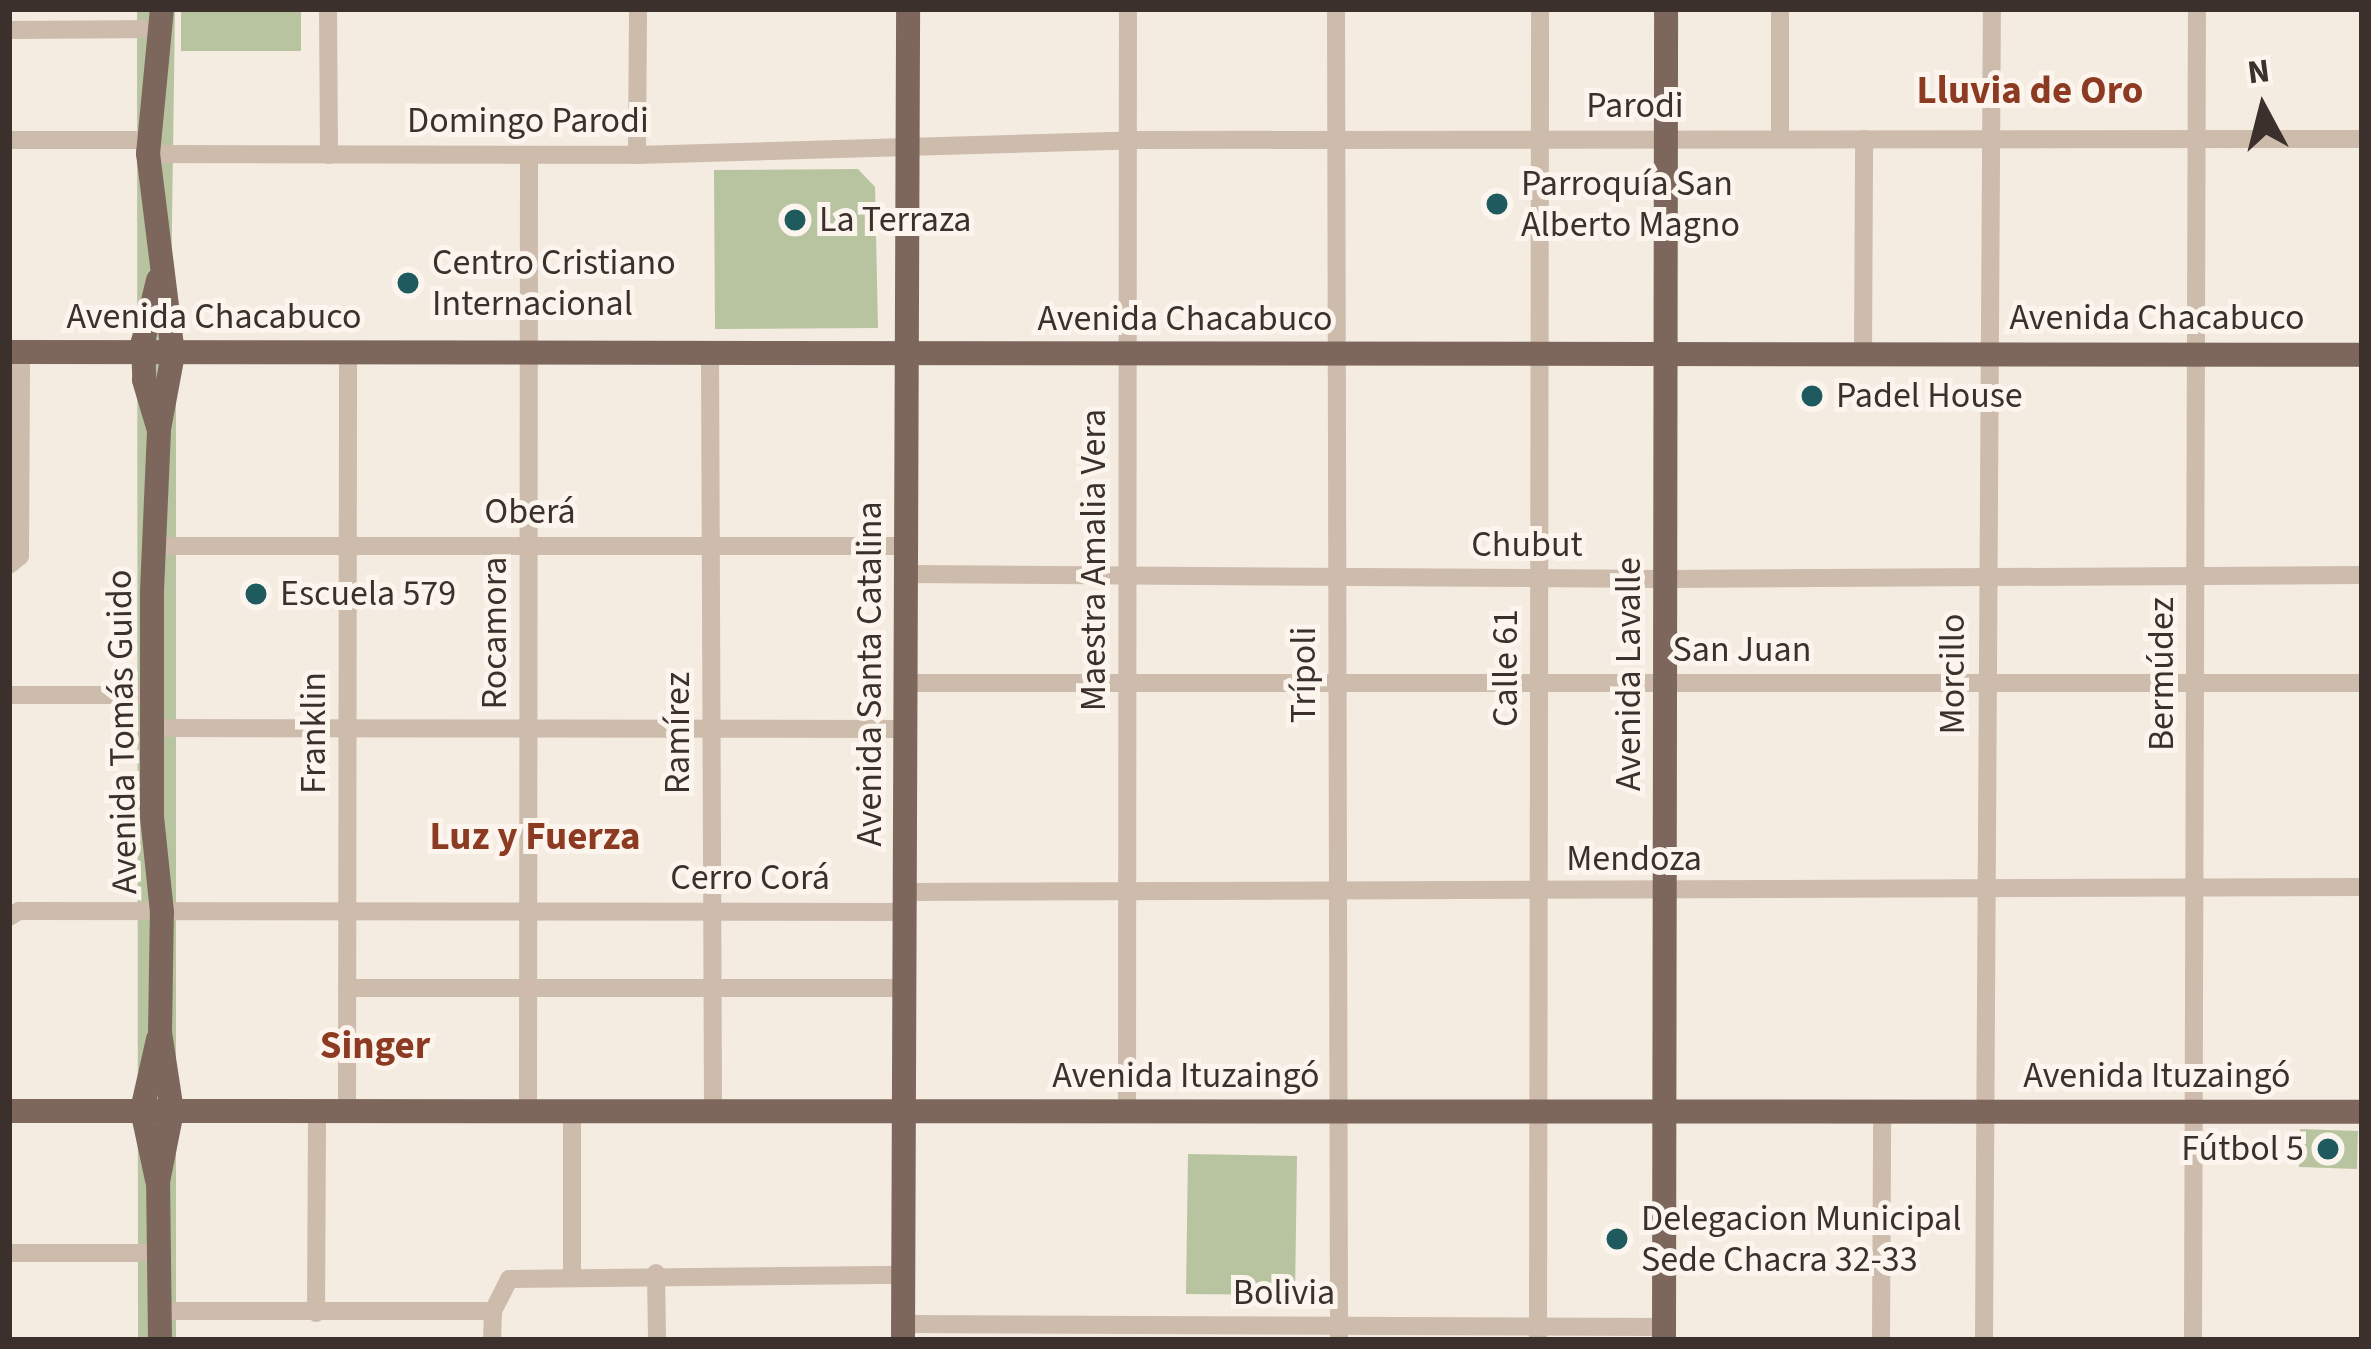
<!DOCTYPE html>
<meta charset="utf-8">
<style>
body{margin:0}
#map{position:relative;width:2371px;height:1349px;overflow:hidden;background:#f4ebe1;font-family:"Source Sans 3",sans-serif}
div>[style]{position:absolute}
.green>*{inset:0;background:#b8c4a0}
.minor>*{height:18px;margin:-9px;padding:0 9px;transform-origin:9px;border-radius:9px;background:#cdbbac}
.major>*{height:24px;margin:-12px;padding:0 12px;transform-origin:12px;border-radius:12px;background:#7d675c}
.dots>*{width:33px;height:33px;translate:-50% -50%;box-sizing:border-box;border:6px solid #fbf5ee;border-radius:50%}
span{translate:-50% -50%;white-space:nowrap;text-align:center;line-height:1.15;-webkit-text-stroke:10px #fbf5ee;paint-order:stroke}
.street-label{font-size:36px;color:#3b302b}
.poi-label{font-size:36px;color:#3b302b}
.left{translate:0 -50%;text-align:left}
.right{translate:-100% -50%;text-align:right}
.neighbourhood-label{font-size:39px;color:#8c3b22;font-weight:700}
.frame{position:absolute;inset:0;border:12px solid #3b302b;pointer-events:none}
.north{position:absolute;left:2203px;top:48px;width:120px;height:120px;-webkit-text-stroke:9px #fbf5ee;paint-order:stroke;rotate:353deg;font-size:33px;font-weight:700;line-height:48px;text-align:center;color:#3b302b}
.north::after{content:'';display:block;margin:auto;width:42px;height:54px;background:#3b302b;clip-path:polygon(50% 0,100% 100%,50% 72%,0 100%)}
</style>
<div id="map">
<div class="green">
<div style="clip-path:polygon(137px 9px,175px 9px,171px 293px,176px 353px,176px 1340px,138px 1340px)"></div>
<div style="clip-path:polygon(181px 9px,301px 9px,301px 51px,181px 51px)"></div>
<div style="clip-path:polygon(858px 169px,875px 187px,878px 328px,715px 329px,714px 170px)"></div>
<div style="clip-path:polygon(2300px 1129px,2358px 1131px,2357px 1169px,2299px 1167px)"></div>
<div style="clip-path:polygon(1188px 1154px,1297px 1156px,1295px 1295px,1186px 1294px)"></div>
</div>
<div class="minor">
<div style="left:328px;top:9px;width:146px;rotate:89.6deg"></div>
<div style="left:1336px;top:9px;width:1331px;rotate:89.87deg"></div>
<div style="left:9px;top:30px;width:152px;rotate:-0.4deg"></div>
<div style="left:1780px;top:139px;width:130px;rotate:-90deg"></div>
<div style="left:9px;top:140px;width:140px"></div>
<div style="left:148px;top:154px;width:489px;rotate:0.1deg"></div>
<div style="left:637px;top:155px;width:491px;rotate:-1.7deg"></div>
<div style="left:1128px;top:140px;width:1234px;rotate:-0.05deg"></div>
<div style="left:637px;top:155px;width:146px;rotate:-89.6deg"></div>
<div style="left:710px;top:354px;width:758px;rotate:89.77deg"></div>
<div style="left:1863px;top:354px;width:215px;rotate:-89.7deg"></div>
<div style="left:154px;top:546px;width:753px"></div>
<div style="left:9px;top:565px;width:14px;rotate:-39deg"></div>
<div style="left:20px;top:556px;width:204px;rotate:-89.7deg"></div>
<div style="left:907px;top:574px;width:758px;rotate:0.38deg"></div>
<div style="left:1665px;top:579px;width:697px;rotate:-0.33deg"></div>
<div style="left:907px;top:683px;width:1455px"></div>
<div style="left:9px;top:695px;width:146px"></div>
<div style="left:156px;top:728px;width:750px;rotate:0.08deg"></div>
<div style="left:906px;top:892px;width:1456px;rotate:-0.2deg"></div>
<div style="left:9px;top:917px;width:12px;rotate:-31deg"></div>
<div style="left:19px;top:911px;width:887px;rotate:0.06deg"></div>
<div style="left:347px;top:988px;width:559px"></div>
<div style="left:347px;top:1112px;width:758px;rotate:-89.92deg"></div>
<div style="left:528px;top:1112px;width:957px;rotate:-89.94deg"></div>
<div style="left:1127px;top:1112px;width:1103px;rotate:-89.95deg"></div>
<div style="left:9px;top:1253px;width:147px"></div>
<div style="left:656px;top:1273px;width:67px;rotate:89.1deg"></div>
<div style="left:572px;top:1275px;width:163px;rotate:-90deg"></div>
<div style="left:160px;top:1311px;width:333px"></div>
<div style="left:316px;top:1313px;width:201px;rotate:-89.7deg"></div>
<div style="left:904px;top:1324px;width:760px;rotate:0.23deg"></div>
<div style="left:492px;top:1340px;width:29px;rotate:-88deg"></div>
<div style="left:493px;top:1311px;width:36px;rotate:-63deg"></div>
<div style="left:509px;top:1279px;width:397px;rotate:-0.6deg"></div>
<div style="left:1538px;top:1340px;width:1331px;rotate:-89.91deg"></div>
<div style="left:1881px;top:1340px;width:227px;rotate:-89.7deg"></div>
<div style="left:1984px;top:1340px;width:1331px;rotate:-89.66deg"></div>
<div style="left:2193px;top:1340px;width:1331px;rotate:-89.83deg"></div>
</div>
<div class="major">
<div style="left:158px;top:280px;width:64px;rotate:103.6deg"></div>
<div style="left:143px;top:342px;width:38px;rotate:88deg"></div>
<div style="left:144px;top:380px;width:49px;rotate:73.4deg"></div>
<div style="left:9px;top:352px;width:2353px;rotate:0.07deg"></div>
<div style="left:9px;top:1111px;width:2353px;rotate:0.02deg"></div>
<div style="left:157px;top:1180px;width:72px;rotate:-102.1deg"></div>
<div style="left:142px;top:1110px;width:73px;rotate:-77.3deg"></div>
<div style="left:160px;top:1340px;width:158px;rotate:-90.7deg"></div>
<div style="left:158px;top:1182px;width:72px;rotate:-78.8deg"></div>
<div style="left:172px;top:1111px;width:79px;rotate:-98.7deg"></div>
<div style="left:160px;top:1033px;width:121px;rotate:-89.1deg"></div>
<div style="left:162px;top:912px;width:96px;rotate:-96deg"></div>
<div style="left:152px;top:817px;width:226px;rotate:-90deg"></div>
<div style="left:152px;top:591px;width:162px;rotate:-87.5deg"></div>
<div style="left:159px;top:429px;width:76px;rotate:-79.4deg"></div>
<div style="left:173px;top:354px;width:202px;rotate:-97.1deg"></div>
<div style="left:148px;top:154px;width:146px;rotate:-84.5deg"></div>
<div style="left:903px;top:1340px;width:1331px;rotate:-89.78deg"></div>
<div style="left:1664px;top:1340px;width:1331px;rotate:-89.91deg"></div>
</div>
<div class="dots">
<div style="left:1497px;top:204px;background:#1f5a5e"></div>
<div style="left:795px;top:220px;background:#1f5a5e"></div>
<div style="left:408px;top:283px;background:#1f5a5e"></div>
<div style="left:1812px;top:396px;background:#1f5a5e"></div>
<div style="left:256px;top:594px;background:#1f5a5e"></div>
<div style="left:2328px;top:1149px;background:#1f5a5e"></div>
<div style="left:1617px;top:1239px;background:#1f5a5e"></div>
</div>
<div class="street-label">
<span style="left:1635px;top:106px">Parodi</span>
<span style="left:528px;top:121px">Domingo Parodi</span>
<span style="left:214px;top:317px">Avenida Chacabuco</span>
<span style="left:2157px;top:318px">Avenida Chacabuco</span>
<span style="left:1185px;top:319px">Avenida Chacabuco</span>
<span style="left:530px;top:512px">Oberá</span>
<span style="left:1527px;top:545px">Chubut</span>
<span style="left:1094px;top:560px;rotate:-90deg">Maestra Amalia Vera</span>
<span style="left:495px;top:633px;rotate:-90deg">Rocamora</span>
<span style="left:1742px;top:650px">San Juan</span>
<span style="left:1506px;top:668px;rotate:-90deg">Calle 61</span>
<span style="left:870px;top:674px;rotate:-90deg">Avenida Santa Catalina</span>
<span style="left:1629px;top:674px;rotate:-90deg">Avenida Lavalle</span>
<span style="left:1953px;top:674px;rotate:-90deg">Morcillo</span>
<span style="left:2162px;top:674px;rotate:-90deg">Bermúdez</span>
<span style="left:1304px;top:675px;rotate:-90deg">Trípoli</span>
<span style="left:122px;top:732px;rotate:-91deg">Avenida Tomás Guido</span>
<span style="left:314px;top:733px;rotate:-90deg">Franklin</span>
<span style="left:678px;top:733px;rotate:-90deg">Ramírez</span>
<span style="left:1634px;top:859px">Mendoza</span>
<span style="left:750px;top:878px">Cerro Corá</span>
<span style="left:1186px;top:1076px">Avenida Ituzaingó</span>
<span style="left:2157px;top:1076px">Avenida Ituzaingó</span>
<span style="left:1284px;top:1293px">Bolivia</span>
</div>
<div class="poi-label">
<span class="left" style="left:1521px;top:204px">Parroquía San<br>Alberto Magno</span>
<span class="left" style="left:819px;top:220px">La Terraza</span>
<span class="left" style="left:432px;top:283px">Centro Cristiano<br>Internacional</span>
<span class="left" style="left:1836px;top:396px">Padel House</span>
<span class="left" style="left:280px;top:594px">Escuela 579</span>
<span class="right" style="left:2304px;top:1149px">Fútbol 5</span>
<span class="left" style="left:1641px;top:1239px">Delegacion Municipal<br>Sede Chacra 32-33</span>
</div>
<div class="neighbourhood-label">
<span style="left:2030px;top:91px">Lluvia de Oro</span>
<span style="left:535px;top:837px">Luz y Fuerza</span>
<span style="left:375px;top:1046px">Singer</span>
</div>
<div class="frame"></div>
<div class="north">N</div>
</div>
